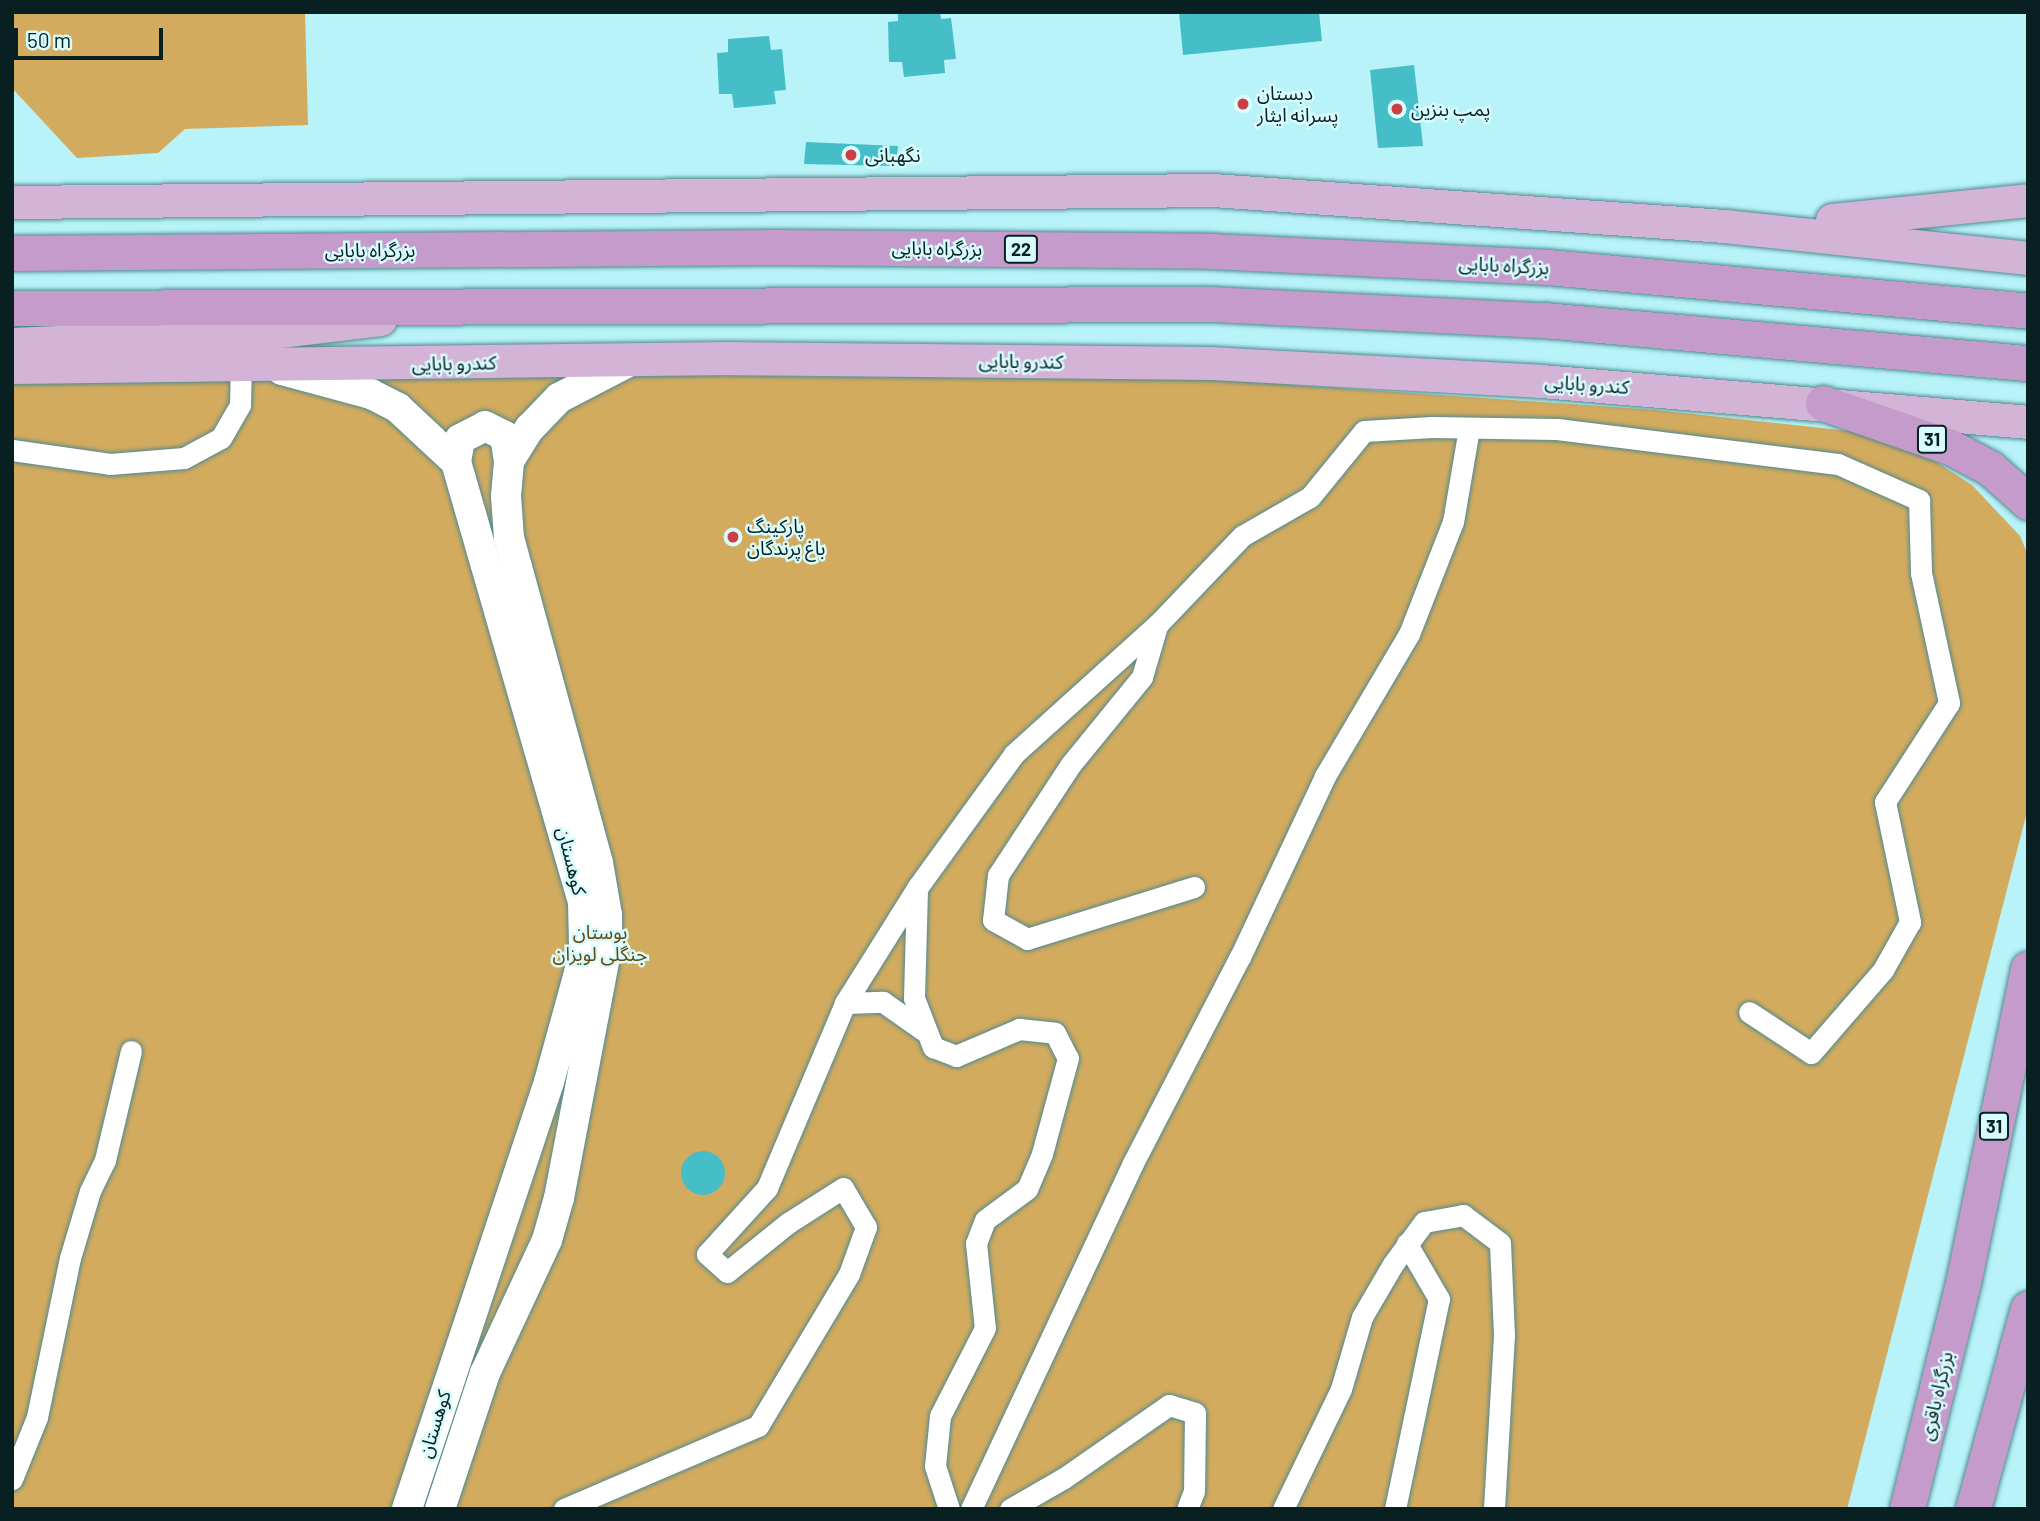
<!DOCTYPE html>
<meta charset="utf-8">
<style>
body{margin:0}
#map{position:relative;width:2040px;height:1521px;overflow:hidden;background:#b7f3f8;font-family:Barlow,"Noto Sans Arabic",sans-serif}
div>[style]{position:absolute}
.forest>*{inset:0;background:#d3ab5e}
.building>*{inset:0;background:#45bec8}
.round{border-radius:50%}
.roads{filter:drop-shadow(0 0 2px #508a8f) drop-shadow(0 0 2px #508a8f)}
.minor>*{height:21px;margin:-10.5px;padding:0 10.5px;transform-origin:10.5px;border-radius:10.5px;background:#fff}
.secondary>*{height:30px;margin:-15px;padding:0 15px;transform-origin:15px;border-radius:15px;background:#fff}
.primary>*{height:33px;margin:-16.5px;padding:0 16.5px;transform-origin:16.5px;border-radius:16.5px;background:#d3b4d7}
.trunk>*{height:35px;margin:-17.5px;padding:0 17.5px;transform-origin:17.5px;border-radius:17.5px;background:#c49bca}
.dots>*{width:19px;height:19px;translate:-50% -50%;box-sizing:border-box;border:4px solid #d8fbfe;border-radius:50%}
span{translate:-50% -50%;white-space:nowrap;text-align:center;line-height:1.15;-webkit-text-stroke:5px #d8fbfe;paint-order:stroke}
.shield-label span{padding:2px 5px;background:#d8fbfe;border:2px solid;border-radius:5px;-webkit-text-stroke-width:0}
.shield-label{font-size:18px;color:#082022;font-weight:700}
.poi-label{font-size:19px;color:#082022}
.left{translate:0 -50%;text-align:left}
.street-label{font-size:19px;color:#082022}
.park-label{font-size:19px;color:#634809}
.frame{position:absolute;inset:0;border:14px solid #082022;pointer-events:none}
.scale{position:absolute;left:14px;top:28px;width:149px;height:32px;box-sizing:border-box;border:4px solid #082022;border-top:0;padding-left:9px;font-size:21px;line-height:24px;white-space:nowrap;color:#082022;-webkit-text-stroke:5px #d8fbfe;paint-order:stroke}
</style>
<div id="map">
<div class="forest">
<div style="clip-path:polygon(12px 12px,305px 12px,308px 125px,185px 129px,158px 153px,77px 158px,12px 88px)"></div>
<div style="clip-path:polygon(631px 375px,1209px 379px,1656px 410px,1896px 436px,1972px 485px,2020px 536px,2028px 555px,2028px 808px,1847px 1509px,12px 1509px,12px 384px)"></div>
</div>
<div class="building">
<div style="clip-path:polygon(898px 12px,940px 12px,941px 19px,951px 18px,956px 59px,944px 60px,945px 73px,904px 77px,902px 62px,889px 62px,888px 22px,898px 21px)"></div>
<div style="clip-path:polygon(1179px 12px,1319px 12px,1322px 41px,1183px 55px)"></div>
<div style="clip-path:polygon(769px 36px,771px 50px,782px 49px,786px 90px,774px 91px,776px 104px,734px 108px,732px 94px,719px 94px,717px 53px,728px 52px,728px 39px)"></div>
<div style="clip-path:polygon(1414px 65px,1423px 146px,1378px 148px,1370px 70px)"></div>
<div style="clip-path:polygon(806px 142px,898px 146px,896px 166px,804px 164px)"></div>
<div class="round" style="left:681px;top:1151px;width:44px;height:44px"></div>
</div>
<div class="roads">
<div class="minor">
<div style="left:12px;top:450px;width:99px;rotate:8.1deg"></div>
<div style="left:110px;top:464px;width:74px;rotate:-4.6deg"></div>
<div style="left:184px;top:458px;width:42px;rotate:-28.4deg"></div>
<div style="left:221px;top:438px;width:38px;rotate:-60deg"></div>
<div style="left:240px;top:405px;width:40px;rotate:-88.6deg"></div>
<div style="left:1157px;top:626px;width:53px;rotate:106.4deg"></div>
<div style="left:1142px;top:677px;width:112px;rotate:129.2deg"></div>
<div style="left:1071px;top:764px;width:133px;rotate:123.3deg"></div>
<div style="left:998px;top:875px;width:45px;rotate:96.3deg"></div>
<div style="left:993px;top:920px;width:39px;rotate:29deg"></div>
<div style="left:1027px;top:939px;width:175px;rotate:-17.3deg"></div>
<div style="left:917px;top:890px;width:108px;rotate:91.6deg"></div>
<div style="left:914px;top:998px;width:53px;rotate:68.8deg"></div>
<div style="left:933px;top:1047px;width:25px;rotate:21deg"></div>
<div style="left:956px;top:1056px;width:69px;rotate:-23.2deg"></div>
<div style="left:1019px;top:1029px;width:36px;rotate:6deg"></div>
<div style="left:1055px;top:1033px;width:28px;rotate:63deg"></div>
<div style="left:1068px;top:1058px;width:99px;rotate:105.2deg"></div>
<div style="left:1042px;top:1154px;width:38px;rotate:113deg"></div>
<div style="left:1027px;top:1189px;width:52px;rotate:143.6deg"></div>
<div style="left:985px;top:1220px;width:25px;rotate:111deg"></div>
<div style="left:976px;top:1243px;width:85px;rotate:84deg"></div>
<div style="left:985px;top:1328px;width:99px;rotate:117.1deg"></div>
<div style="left:940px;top:1416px;width:50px;rotate:95.7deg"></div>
<div style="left:935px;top:1466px;width:45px;rotate:72deg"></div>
<div style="left:845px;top:1003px;width:38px;rotate:-2deg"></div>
<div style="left:883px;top:1002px;width:49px;rotate:35deg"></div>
<div style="left:12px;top:1479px;width:67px;rotate:-68deg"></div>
<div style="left:37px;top:1417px;width:162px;rotate:-78.3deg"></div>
<div style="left:70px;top:1258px;width:70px;rotate:-73.4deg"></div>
<div style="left:90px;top:1191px;width:34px;rotate:-64deg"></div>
<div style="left:105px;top:1160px;width:112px;rotate:-76.6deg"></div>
<div style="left:564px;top:1509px;width:211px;rotate:-23.2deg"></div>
<div style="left:758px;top:1426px;width:177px;rotate:-59.1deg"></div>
<div style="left:849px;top:1274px;width:50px;rotate:-70.1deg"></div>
<div style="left:866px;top:1227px;width:45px;rotate:-120.5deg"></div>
<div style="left:843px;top:1188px;width:65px;rotate:147.5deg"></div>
<div style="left:788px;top:1223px;width:78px;rotate:141.2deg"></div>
<div style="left:727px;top:1272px;width:27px;rotate:-138deg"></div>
<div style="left:707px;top:1254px;width:89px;rotate:-47.7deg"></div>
<div style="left:767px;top:1188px;width:201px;rotate:-67.1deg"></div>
<div style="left:845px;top:1003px;width:136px;rotate:-57.9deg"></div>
<div style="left:917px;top:888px;width:165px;rotate:-54.1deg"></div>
<div style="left:1014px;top:754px;width:194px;rotate:-42.1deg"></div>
<div style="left:1158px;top:624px;width:122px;rotate:-46.3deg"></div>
<div style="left:1242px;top:536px;width:78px;rotate:-29.8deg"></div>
<div style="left:1310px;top:497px;width:85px;rotate:-50.7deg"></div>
<div style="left:1364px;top:431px;width:68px;rotate:-3.4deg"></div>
<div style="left:1432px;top:427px;width:125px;rotate:0.9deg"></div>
<div style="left:1557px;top:429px;width:283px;rotate:7.1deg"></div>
<div style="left:1838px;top:464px;width:89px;rotate:24deg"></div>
<div style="left:1919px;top:500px;width:73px;rotate:88.4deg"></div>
<div style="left:1921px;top:573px;width:133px;rotate:77.8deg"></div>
<div style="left:1949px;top:703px;width:118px;rotate:122.9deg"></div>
<div style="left:1885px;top:802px;width:123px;rotate:78.2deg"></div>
<div style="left:1910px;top:922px;width:55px;rotate:119.4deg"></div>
<div style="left:1883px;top:970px;width:110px;rotate:130.9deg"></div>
<div style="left:1811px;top:1053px;width:74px;rotate:-146.5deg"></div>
<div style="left:971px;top:1509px;width:382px;rotate:-64.9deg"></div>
<div style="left:1133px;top:1163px;width:232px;rotate:-62.6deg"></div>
<div style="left:1240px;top:957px;width:200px;rotate:-64.8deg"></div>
<div style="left:1325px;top:776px;width:165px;rotate:-59.4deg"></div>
<div style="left:1409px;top:634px;width:120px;rotate:-68.6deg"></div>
<div style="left:1453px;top:522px;width:95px;rotate:-80.3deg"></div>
<div style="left:1010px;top:1509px;width:62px;rotate:-29.9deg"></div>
<div style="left:1064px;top:1478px;width:128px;rotate:-34.8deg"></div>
<div style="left:1169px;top:1405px;width:27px;rotate:17deg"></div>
<div style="left:1195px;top:1413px;width:78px;rotate:90.7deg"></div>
<div style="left:1194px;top:1491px;width:19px;rotate:111deg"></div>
<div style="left:1283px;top:1509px;width:133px;rotate:-64.2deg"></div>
<div style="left:1341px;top:1389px;width:75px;rotate:-73.7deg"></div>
<div style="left:1362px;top:1317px;width:61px;rotate:-59.7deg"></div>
<div style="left:1393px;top:1264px;width:52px;rotate:-53.6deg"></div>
<div style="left:1424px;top:1222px;width:40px;rotate:-10deg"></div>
<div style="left:1463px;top:1215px;width:46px;rotate:37.1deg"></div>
<div style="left:1500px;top:1243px;width:92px;rotate:87.5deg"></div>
<div style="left:1504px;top:1335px;width:174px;rotate:93.3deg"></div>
<div style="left:1395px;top:1509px;width:215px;rotate:-78.2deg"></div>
<div style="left:1439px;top:1299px;width:64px;rotate:-120.2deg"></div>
</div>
<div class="secondary">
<div style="left:282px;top:370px;width:92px;rotate:15.1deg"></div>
<div style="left:371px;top:394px;width:30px;rotate:27deg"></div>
<div style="left:398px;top:408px;width:79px;rotate:43deg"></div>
<div style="left:456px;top:462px;width:457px;rotate:73.9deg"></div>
<div style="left:583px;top:901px;width:44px;rotate:88.7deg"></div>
<div style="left:584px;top:945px;width:28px;rotate:100deg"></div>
<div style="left:579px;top:973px;width:113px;rotate:105.4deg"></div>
<div style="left:549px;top:1082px;width:450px;rotate:108.4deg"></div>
<div style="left:456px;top:462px;width:23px;rotate:-80deg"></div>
<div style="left:460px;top:439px;width:28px;rotate:-27deg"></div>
<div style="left:485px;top:426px;width:22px;rotate:27deg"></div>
<div style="left:505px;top:436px;width:25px;rotate:81deg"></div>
<div style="left:440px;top:1509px;width:143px;rotate:-71.7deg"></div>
<div style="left:485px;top:1373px;width:147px;rotate:-65deg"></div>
<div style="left:547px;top:1240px;width:44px;rotate:-74.1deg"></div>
<div style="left:559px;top:1198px;width:256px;rotate:-79.2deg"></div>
<div style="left:607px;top:947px;width:32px;rotate:-90deg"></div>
<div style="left:607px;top:915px;width:53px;rotate:-99.8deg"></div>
<div style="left:598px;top:863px;width:337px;rotate:-105.3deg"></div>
<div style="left:509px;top:538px;width:42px;rotate:-94.1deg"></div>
<div style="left:506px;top:496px;width:35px;rotate:-85deg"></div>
<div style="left:509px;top:461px;width:39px;rotate:-58deg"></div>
<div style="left:530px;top:428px;width:42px;rotate:-46deg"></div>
<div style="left:559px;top:398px;width:80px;rotate:-27.5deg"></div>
</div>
<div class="primary">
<div style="left:12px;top:202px;width:1201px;rotate:-0.57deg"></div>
<div style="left:1213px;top:190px;width:512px;rotate:4.03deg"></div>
<div style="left:1724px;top:226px;width:306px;rotate:6deg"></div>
<div style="left:1832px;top:220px;width:197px;rotate:-5.8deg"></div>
<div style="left:12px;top:344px;width:251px;rotate:-2.5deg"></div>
<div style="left:263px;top:333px;width:118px;rotate:-6.8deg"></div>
<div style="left:12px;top:367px;width:714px;rotate:-0.72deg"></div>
<div style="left:726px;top:358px;width:485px;rotate:0.6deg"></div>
<div style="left:1211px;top:363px;width:330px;rotate:3.1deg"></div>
<div style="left:1541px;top:381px;width:489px;rotate:4.8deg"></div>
</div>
<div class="trunk">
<div style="left:12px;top:253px;width:763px;rotate:-0.45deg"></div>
<div style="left:775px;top:247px;width:437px;rotate:0.5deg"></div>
<div style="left:1212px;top:251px;width:336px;rotate:2.7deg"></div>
<div style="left:1548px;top:267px;width:482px;rotate:5.2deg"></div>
<div style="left:12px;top:308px;width:1199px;rotate:-0.19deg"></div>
<div style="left:1211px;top:304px;width:333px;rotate:2.8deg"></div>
<div style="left:1544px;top:320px;width:486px;rotate:5.1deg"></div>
<div style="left:1823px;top:403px;width:134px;rotate:19.1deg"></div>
<div style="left:1950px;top:447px;width:45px;rotate:27.7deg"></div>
<div style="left:1990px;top:468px;width:51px;rotate:41.8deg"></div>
<div style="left:1907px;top:1509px;width:233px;rotate:-76.1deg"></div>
<div style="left:1963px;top:1283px;width:321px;rotate:-78.3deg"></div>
<div style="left:1973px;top:1509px;width:208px;rotate:-74.7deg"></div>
</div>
</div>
<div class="dots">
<div style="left:1243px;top:104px;background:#cd3e44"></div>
<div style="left:1397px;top:109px;background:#cd3e44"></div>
<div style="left:851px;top:155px;background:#cd3e44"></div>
<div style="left:733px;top:537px;background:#cd3e44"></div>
</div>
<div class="shield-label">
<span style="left:1021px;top:249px">22</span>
<span style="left:1932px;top:439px">31</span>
<span style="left:1994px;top:1126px">31</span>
</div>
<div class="poi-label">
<span class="left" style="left:1257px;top:104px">دبستان<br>پسرانه ایثار</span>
<span class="left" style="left:1411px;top:109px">پمپ بنزین</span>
<span class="left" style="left:865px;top:155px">نگهبانی</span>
<span class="left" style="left:747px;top:537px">پارکینگ<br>باغ پرندگان</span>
</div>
<div class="street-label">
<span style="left:937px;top:248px;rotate:1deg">بزرگراه بابایی</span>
<span style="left:370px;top:250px">بزرگراه بابایی</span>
<span style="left:1504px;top:265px;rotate:3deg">بزرگراه بابایی</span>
<span style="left:1021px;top:361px;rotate:1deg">کندرو بابایی</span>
<span style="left:454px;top:363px;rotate:-1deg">کندرو بابایی</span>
<span style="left:1587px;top:384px;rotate:4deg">کندرو بابایی</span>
<span style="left:572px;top:861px;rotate:76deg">کوهستان</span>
<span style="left:1936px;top:1396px;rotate:-77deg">بزرگراه باقری</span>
<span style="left:434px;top:1424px;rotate:-73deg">کوهستان</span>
</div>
<div class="park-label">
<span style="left:600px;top:943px">بوستان<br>جنگلی لویزان</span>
</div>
<div class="frame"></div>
<div class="scale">50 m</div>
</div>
